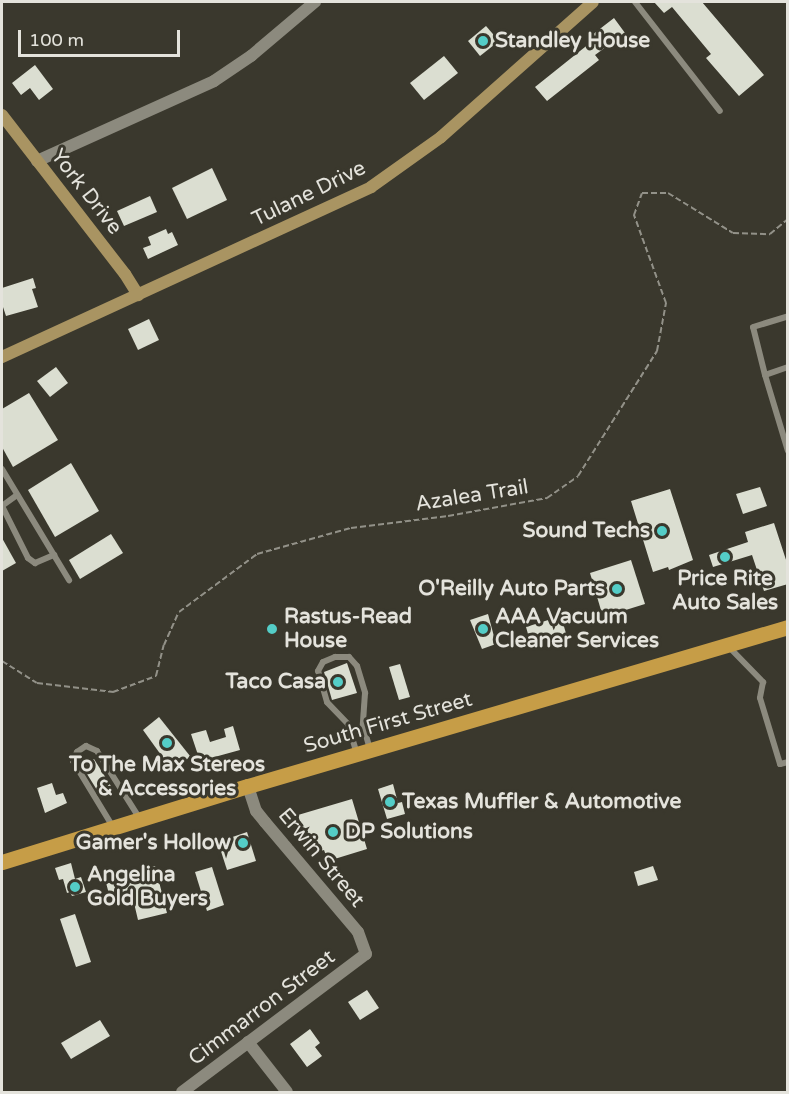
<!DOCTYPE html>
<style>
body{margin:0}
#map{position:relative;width:789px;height:1094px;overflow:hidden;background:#3a382d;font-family:"Varela Round",sans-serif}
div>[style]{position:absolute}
.building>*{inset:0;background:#dbded1}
.path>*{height:2px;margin-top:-1px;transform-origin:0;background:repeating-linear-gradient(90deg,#929188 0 6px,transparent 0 9px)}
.lane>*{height:6px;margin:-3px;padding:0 3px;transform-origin:3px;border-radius:3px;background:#8c8a7e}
.street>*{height:12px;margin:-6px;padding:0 6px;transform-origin:6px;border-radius:6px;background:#8c8a7e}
.secondary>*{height:12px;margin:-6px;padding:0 6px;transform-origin:6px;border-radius:6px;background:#a99462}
.primary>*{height:15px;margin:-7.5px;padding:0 7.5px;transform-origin:7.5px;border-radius:7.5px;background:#c69d47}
.dots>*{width:16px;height:16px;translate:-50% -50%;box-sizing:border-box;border:3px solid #3a382d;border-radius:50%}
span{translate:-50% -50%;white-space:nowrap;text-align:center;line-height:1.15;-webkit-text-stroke:6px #3a382d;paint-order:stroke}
.poi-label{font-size:21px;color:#e4e3dc;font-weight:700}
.left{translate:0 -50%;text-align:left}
.right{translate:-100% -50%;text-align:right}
.street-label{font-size:21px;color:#e4e3dc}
.frame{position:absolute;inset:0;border:3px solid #e4e3dc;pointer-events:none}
.scale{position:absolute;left:18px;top:30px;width:162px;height:27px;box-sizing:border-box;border:3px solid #e4e3dc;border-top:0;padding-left:8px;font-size:18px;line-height:21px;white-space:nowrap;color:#e4e3dc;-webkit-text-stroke:4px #3a382d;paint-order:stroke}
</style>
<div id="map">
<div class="building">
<div style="clip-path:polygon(654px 2px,702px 2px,764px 75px,739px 96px,706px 58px,711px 54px,672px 7px,664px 13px)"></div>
<div style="clip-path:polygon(614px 18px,625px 33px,595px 55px,599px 60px,547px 101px,535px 87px,595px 39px,592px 35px)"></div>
<div style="clip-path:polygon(486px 26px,499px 41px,480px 56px,468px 41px)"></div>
<div style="clip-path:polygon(444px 56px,458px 73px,424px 100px,410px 83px)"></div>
<div style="clip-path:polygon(35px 65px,53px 89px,39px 100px,30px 88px,21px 95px,12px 83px)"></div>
<div style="clip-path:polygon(212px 168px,227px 200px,187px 219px,172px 188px)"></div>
<div style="clip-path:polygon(150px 196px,157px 212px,124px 226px,117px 211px)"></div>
<div style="clip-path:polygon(166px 229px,168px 234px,172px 232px,178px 245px,148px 259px,143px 248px,151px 245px,148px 237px)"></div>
<div style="clip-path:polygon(33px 278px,36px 288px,32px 289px,38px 307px,6px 316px,2px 304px,2px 288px)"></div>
<div style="clip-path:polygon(149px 319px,159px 340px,138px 350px,128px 329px)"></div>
<div style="clip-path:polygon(56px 367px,68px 383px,50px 397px,37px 381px)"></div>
<div style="clip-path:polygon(29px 393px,58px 440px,13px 467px,2px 447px,2px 409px)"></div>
<div style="clip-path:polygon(71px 463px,99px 511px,55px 537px,28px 490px)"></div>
<div style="clip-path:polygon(760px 487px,767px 506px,743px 514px,736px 494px)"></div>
<div style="clip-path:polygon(670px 489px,693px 560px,669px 570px,668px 567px,653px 572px,631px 501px)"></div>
<div style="clip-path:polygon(774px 523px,788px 566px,788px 584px,764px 591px,752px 555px,713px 567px,709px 555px,748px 542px,745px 532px)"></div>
<div style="clip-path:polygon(111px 534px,123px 553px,80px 579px,69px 560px)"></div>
<div style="clip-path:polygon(2px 538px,16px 563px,2px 571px)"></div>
<div style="clip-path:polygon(631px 560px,645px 604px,603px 617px,590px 573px)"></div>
<div style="clip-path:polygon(488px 614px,496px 644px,482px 649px,470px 620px)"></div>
<div style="clip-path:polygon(561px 616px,567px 637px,532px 648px,526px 627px)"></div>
<div style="clip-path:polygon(347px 663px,357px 693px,332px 700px,324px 672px)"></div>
<div style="clip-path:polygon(400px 664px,410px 697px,399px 700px,389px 667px)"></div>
<div style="clip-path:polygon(159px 717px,190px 756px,174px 773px,143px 730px)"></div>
<div style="clip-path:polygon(233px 726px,240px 750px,200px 761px,191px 734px,206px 730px,210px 742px,226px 737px,224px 729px)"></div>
<div style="clip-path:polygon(94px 759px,114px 791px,102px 798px,82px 766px)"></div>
<div style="clip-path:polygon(52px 783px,56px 795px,63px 793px,67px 803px,45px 813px,37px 788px)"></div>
<div style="clip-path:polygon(393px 784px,398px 803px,402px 802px,405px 814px,387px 819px,378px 789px)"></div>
<div style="clip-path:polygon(352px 799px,367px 849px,328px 861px,324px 850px,310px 854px,298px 815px)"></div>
<div style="clip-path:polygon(247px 832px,256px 861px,227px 870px,218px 842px)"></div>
<div style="clip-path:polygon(71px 863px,75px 879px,81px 877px,86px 892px,72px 896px,70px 892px,67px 893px,63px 879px,59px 880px,55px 868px)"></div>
<div style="clip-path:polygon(155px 866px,167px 913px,138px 920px,134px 903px,130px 904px,129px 899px,122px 900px,120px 891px,109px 894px,105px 879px)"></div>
<div style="clip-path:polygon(653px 866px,658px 880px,638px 886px,634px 872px)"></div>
<div style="clip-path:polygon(212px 867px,224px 905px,207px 911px,195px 872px)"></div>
<div style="clip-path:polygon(75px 914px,91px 962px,76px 967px,60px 919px)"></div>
<div style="clip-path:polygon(367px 990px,379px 1008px,360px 1020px,348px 1002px)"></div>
<div style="clip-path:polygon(100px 1020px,110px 1036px,71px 1059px,61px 1043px)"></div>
<div style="clip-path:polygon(310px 1029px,320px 1043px,315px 1047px,322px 1056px,307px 1067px,290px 1044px)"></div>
</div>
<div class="path">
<div style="left:2px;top:661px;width:41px;rotate:32.2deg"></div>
<div style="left:37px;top:683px;width:77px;rotate:6.8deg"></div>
<div style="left:113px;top:692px;width:46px;rotate:-20.4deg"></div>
<div style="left:156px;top:676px;width:32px;rotate:-76deg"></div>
<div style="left:164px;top:645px;width:36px;rotate:-66deg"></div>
<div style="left:179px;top:612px;width:97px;rotate:-36.6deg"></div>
<div style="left:257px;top:554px;width:98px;rotate:-15.5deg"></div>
<div style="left:351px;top:528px;width:98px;rotate:-7.1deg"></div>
<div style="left:448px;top:516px;width:101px;rotate:-10.3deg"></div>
<div style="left:547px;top:498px;width:38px;rotate:-35deg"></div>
<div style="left:578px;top:476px;width:148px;rotate:-57.7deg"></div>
<div style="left:657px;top:351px;width:49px;rotate:-79.4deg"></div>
<div style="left:666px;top:303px;width:94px;rotate:-110deg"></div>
<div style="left:634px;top:215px;width:23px;rotate:-70deg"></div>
<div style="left:642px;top:193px;width:26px"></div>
<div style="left:668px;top:193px;width:76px;rotate:31.6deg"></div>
<div style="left:733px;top:233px;width:37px;rotate:2deg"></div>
<div style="left:770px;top:234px;width:23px;rotate:-40deg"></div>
</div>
<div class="lane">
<div style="left:635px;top:2px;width:138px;rotate:52.1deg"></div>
<div style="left:788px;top:367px;width:24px;rotate:161deg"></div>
<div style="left:765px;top:375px;width:79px;rotate:73.2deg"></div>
<div style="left:765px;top:375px;width:49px;rotate:-104deg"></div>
<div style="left:753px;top:327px;width:37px;rotate:-17deg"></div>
<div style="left:2px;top:469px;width:130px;rotate:58.9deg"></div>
<div style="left:17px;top:495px;width:19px;rotate:144deg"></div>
<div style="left:2px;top:506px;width:58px;rotate:63.4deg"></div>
<div style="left:28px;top:558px;width:9px;rotate:36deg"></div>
<div style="left:35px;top:563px;width:21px;rotate:-23deg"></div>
<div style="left:727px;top:645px;width:52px;rotate:45.8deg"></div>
<div style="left:763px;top:682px;width:16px;rotate:101deg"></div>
<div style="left:760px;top:698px;width:69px;rotate:73.1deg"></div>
<div style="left:780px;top:764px;width:8px;rotate:-14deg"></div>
<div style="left:357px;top:754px;width:31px;rotate:-107deg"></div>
<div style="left:348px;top:724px;width:30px;rotate:-134deg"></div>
<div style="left:327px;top:702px;width:32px;rotate:-106deg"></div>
<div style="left:318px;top:671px;width:10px;rotate:-61deg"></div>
<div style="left:323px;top:662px;width:13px;rotate:-23deg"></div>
<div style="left:335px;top:657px;width:14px"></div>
<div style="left:349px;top:657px;width:12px;rotate:48deg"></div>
<div style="left:357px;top:666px;width:28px;rotate:73deg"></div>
<div style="left:365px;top:693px;width:32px;rotate:94deg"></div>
<div style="left:363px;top:725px;width:25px;rotate:74deg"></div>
<div style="left:113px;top:827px;width:77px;rotate:-121.2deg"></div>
<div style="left:73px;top:761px;width:10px;rotate:-66deg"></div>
<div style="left:77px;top:752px;width:11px;rotate:-34deg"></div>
<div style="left:86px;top:746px;width:12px;rotate:24deg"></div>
<div style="left:97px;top:751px;width:80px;rotate:57.7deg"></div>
</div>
<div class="street">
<div style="left:37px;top:161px;width:194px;rotate:-24.3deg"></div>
<div style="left:214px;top:81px;width:45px;rotate:-34deg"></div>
<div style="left:251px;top:56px;width:84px;rotate:-40.2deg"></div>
<div style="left:248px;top:1042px;width:63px;rotate:52deg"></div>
<div style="left:182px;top:1092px;width:230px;rotate:-36.9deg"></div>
<div style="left:366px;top:954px;width:23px;rotate:-110deg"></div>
<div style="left:358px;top:932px;width:144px;rotate:-130.2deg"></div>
<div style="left:265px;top:822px;width:14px;rotate:-129deg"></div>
<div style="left:256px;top:811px;width:26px;rotate:-108deg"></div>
</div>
<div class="secondary">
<div style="left:2px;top:115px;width:201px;rotate:52.3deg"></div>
<div style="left:125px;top:274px;width:25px;rotate:58deg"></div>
<div style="left:2px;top:357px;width:406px;rotate:-24.7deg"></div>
<div style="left:371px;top:187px;width:86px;rotate:-35.5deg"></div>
<div style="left:441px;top:137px;width:203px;rotate:-41.6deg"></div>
</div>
<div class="primary">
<div style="left:2px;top:862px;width:257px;rotate:-17.2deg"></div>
<div style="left:248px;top:786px;width:563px;rotate:-16.41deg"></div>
</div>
<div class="dots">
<div style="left:483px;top:41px;background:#54cdc7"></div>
<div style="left:662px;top:531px;background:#54cdc7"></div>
<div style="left:725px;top:557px;background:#54cdc7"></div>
<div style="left:617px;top:589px;background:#54cdc7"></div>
<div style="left:272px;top:629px;background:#54cdc7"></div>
<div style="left:483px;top:629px;background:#54cdc7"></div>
<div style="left:338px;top:682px;background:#54cdc7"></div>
<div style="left:167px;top:743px;background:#54cdc7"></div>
<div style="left:390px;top:802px;background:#54cdc7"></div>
<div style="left:333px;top:832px;background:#54cdc7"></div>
<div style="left:243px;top:843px;background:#54cdc7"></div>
<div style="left:75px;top:887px;background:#54cdc7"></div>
</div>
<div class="poi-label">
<span class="left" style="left:495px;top:41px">Standley House</span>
<span class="right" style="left:650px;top:531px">Sound Techs</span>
<span style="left:725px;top:591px">Price Rite<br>Auto Sales</span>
<span class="right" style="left:605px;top:589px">O'Reilly Auto Parts</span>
<span class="left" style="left:284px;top:629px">Rastus-Read<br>House</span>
<span class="left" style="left:495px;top:629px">AAA Vacuum<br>Cleaner Services</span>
<span class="right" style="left:326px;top:682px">Taco Casa</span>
<span style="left:167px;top:777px">To The Max Stereos<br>&amp; Accessories</span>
<span class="left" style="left:402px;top:802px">Texas Muffler &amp; Automotive</span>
<span class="left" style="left:345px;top:832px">DP Solutions</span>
<span class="right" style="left:231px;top:843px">Gamer's Hollow</span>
<span class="left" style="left:87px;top:887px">Angelina<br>Gold Buyers</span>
</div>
<div class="street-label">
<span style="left:86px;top:192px;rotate:52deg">York Drive</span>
<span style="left:309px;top:194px;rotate:-26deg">Tulane Drive</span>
<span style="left:472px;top:496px;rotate:-9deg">Azalea Trail</span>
<span style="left:388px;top:723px;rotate:-16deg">South First Street</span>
<span style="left:321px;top:858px;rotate:50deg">Erwin Street</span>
<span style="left:262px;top:1008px;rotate:-37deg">Cimmarron Street</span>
</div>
<div class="frame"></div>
<div class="scale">100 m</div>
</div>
